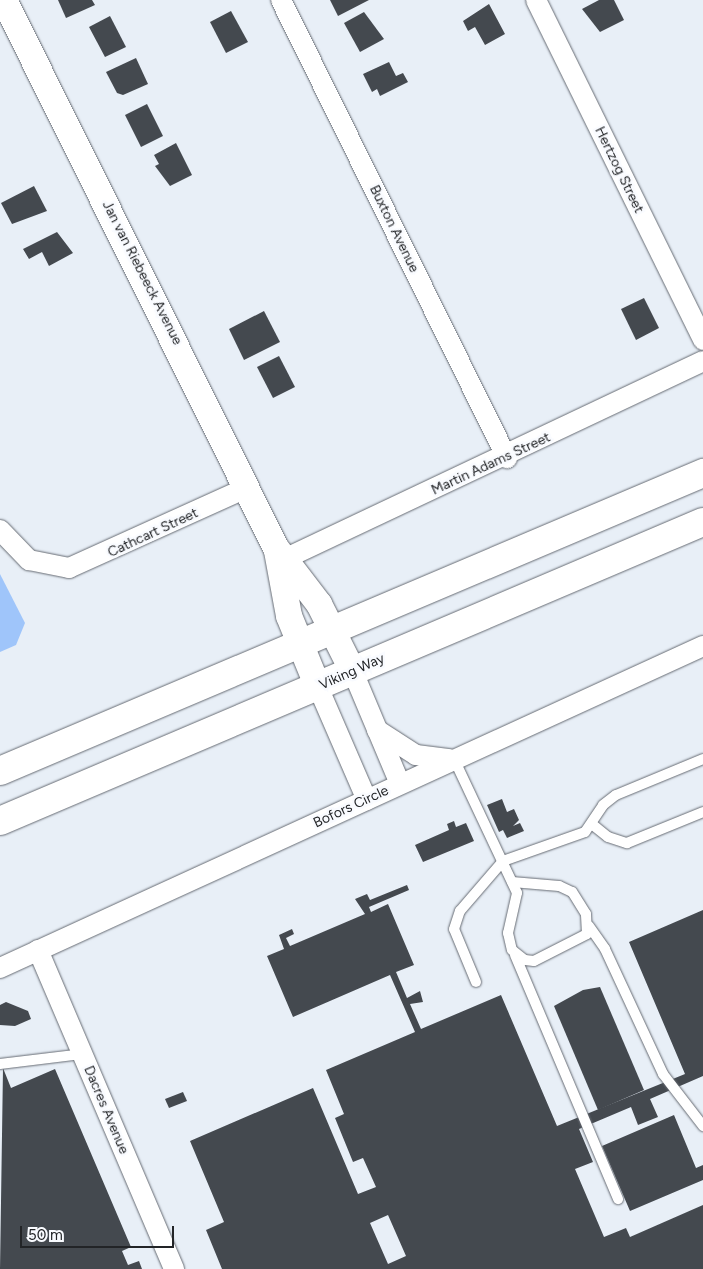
<!DOCTYPE html>
<style>
body{margin:0}
#map{position:relative;width:703px;height:1269px;overflow:hidden;background:#e8eff7;font-family:Figtree,sans-serif}
div>[style]{position:absolute}
.green>*{inset:0;background:#9fc5fa}
.building>*{inset:0;background:#44494f}
.roads{filter:drop-shadow(0 0 1px #666b73) drop-shadow(0 0 1px #666b73)}
.service>*{height:10px;margin:-5px;padding:0 5px;transform-origin:5px;border-radius:5px;background:#fff}
.minor>*{height:20px;margin:-10px;padding:0 10px;transform-origin:10px;border-radius:10px;background:#fff}
.tertiary>*{height:26px;margin:-13px;padding:0 13px;transform-origin:13px;border-radius:13px;background:#fff}
.secondary>*{height:28px;margin:-14px;padding:0 14px;transform-origin:14px;border-radius:14px;background:#fff}
span{translate:-50% -50%;white-space:nowrap;text-align:center;line-height:1.15;-webkit-text-stroke:5px #f9fbff;paint-order:stroke}
.street-label{font-size:14px;color:#222427}
.scale{position:absolute;left:20px;top:1226px;width:154px;height:22px;box-sizing:border-box;border:2px solid #222427;border-top:0;padding-left:6px;font-size:15px;line-height:18px;white-space:nowrap;color:#222427;-webkit-text-stroke:4px #f9fbff;paint-order:stroke}
</style>
<div id="map">
<div class="green">
<div style="clip-path:polygon(0 574px,25px 623px,16px 645px,0 652px)"></div>
</div>
<div class="building">
<div style="clip-path:polygon(58px 0,92px 0,95px 5px,66px 18px)"></div>
<div style="clip-path:polygon(330px 0,369px 0,338px 16px)"></div>
<div style="clip-path:polygon(599px 0,614px 0,624px 20px,600px 32px,582px 9px)"></div>
<div style="clip-path:polygon(489px 4px,505px 34px,485px 45px,475px 27px,468px 31px,463px 21px)"></div>
<div style="clip-path:polygon(231px 11px,248px 42px,226px 53px,210px 22px)"></div>
<div style="clip-path:polygon(364px 12px,384px 39px,360px 52px,344px 23px)"></div>
<div style="clip-path:polygon(110px 16px,126px 47px,105px 57px,89px 27px)"></div>
<div style="clip-path:polygon(136px 58px,148px 84px,123px 95px,117px 93px,106px 72px)"></div>
<div style="clip-path:polygon(389px 62px,396px 76px,403px 73px,408px 82px,380px 96px,377px 89px,372px 92px,363px 74px)"></div>
<div style="clip-path:polygon(147px 104px,163px 136px,141px 147px,125px 115px)"></div>
<div style="clip-path:polygon(176px 143px,192px 175px,170px 186px,155px 166px,159px 164px,154px 155px)"></div>
<div style="clip-path:polygon(34px 186px,47px 211px,12px 224px,1px 203px)"></div>
<div style="clip-path:polygon(57px 232px,73px 253px,49px 266px,42px 252px,29px 259px,23px 249px)"></div>
<div style="clip-path:polygon(644px 298px,659px 328px,636px 340px,621px 309px)"></div>
<div style="clip-path:polygon(264px 311px,280px 342px,244px 360px,229px 329px)"></div>
<div style="clip-path:polygon(279px 356px,295px 387px,273px 398px,257px 367px)"></div>
<div style="clip-path:polygon(502px 799px,507px 812px,514px 809px,519px 820px,513px 826px,520px 823px,524px 831px,507px 838px,503px 830px,499px 832px,487px 805px)"></div>
<div style="clip-path:polygon(454px 821px,456px 827px,466px 823px,474px 841px,423px 862px,415px 845px,449px 830px,447px 824px)"></div>
<div style="clip-path:polygon(evenodd,407px 885px,409px 890px,369px 907px,371px 912px,388px 904px,414px 965px,396px 972px,407px 998px,420px 991px,423px 1002px,410px 1004px,421px 1029px,501px 995px,557px 1126px,685px 1074px,629px 942px,703px 910px,703px 1076px,650px 1099px,658px 1117px,638px 1125px,631px 1107px,579px 1129px,593px 1162px,575px 1169px,604px 1237px,626px 1228px,630px 1237px,703px 1205px,703px 1269px,222px 1269px,206px 1230px,224px 1222px,190px 1141px,313px 1088px,358px 1194px,376px 1187px,363px 1158px,353px 1162px,335px 1118px,344px 1114px,326px 1070px,415px 1032px,390px 975px,293px 1017px,267px 956px,284px 949px,279px 935px,292px 929px,294px 934px,286px 938px,290px 946px,365px 914px,355px 899px,367px 894px,370px 900px,407px 885px,388px 1215px,406px 1256px,388px 1264px,370px 1223px,388px 1215px)"></div>
<div style="clip-path:polygon(600px 987px,644px 1090px,598px 1110px,554px 1006px,583px 990px)"></div>
<div style="clip-path:polygon(6px 1002px,28px 1011px,31px 1019px,15px 1026px,0 1025px,0 1005px)"></div>
<div style="clip-path:polygon(3px 1068px,11px 1088px,55px 1069px,131px 1247px,122px 1251px,128px 1265px,139px 1261px,142px 1269px,0 1269px)"></div>
<div style="clip-path:polygon(183px 1092px,187px 1101px,169px 1108px,165px 1099px)"></div>
<div style="clip-path:polygon(674px 1115px,696px 1168px,703px 1165px,703px 1180px,630px 1211px,602px 1146px)"></div>
</div>
<div class="roads">
<div class="service">
<div style="left:454px;top:759px;width:148px;rotate:64.8deg"></div>
<div style="left:517px;top:893px;width:41px;rotate:102.7deg"></div>
<div style="left:508px;top:933px;width:17px;rotate:77deg"></div>
<div style="left:512px;top:950px;width:16px;rotate:38deg"></div>
<div style="left:525px;top:960px;width:9px;rotate:6deg"></div>
<div style="left:534px;top:961px;width:59px;rotate:-27deg"></div>
<div style="left:587px;top:934px;width:20px;rotate:-93deg"></div>
<div style="left:586px;top:914px;width:26px;rotate:-122deg"></div>
<div style="left:572px;top:892px;width:14px;rotate:-155deg"></div>
<div style="left:559px;top:886px;width:47px;rotate:-175.1deg"></div>
<div style="left:593px;top:825px;width:19px;rotate:39deg"></div>
<div style="left:608px;top:837px;width:20px;rotate:18deg"></div>
<div style="left:627px;top:843px;width:82px;rotate:-22.2deg"></div>
<div style="left:589px;top:926px;width:28px;rotate:55deg"></div>
<div style="left:605px;top:949px;width:138px;rotate:65.1deg"></div>
<div style="left:663px;top:1074px;width:66px;rotate:52.4deg"></div>
<div style="left:515px;top:955px;width:265px;rotate:67.1deg"></div>
<div style="left:476px;top:982px;width:57px;rotate:-112.5deg"></div>
<div style="left:454px;top:929px;width:19px;rotate:-72deg"></div>
<div style="left:460px;top:911px;width:66px;rotate:-49.3deg"></div>
<div style="left:503px;top:861px;width:87px;rotate:-19.5deg"></div>
<div style="left:585px;top:832px;width:32px;rotate:-56deg"></div>
<div style="left:603px;top:805px;width:16px;rotate:-38deg"></div>
<div style="left:616px;top:795px;width:94px;rotate:-22.5deg"></div>
<div style="left:0;top:1064px;width:84px;rotate:-6.9deg"></div>
</div>
<div class="minor">
<div style="left:281px;top:0;width:511px;rotate:63.74deg"></div>
<div style="left:536px;top:0;width:379px;rotate:63.8deg"></div>
<div style="left:0;top:530px;width:42px;rotate:46deg"></div>
<div style="left:29px;top:560px;width:41px;rotate:11.3deg"></div>
<div style="left:69px;top:568px;width:196px;rotate:-24.3deg"></div>
<div style="left:278px;top:562px;width:470px;rotate:-25.3deg"></div>
<div style="left:353px;top:672px;width:121px;rotate:67.2deg"></div>
<div style="left:318px;top:687px;width:123px;rotate:66.6deg"></div>
<div style="left:377px;top:730px;width:46px;rotate:32.7deg"></div>
<div style="left:416px;top:755px;width:34px;rotate:7deg"></div>
<div style="left:38px;top:950px;width:347px;rotate:66.9deg"></div>
<div style="left:0;top:968px;width:773px;rotate:-24.61deg"></div>
</div>
<div class="tertiary">
<div style="left:4px;top:0;width:612px;rotate:63.6deg"></div>
<div style="left:276px;top:548px;width:71px;rotate:52.5deg"></div>
<div style="left:319px;top:604px;width:76px;rotate:63.4deg"></div>
<div style="left:277px;top:551px;width:66px;rotate:79.5deg"></div>
<div style="left:289px;top:616px;width:77px;rotate:67.8deg"></div>
</div>
<div class="secondary">
<div style="left:0;top:771px;width:764px;rotate:-22.97deg"></div>
<div style="left:0;top:821px;width:764px;rotate:-23.04deg"></div>
</div>
</div>
<div class="street-label">
<span style="left:619px;top:170px;rotate:64deg">Hertzog Street</span>
<span style="left:394px;top:229px;rotate:64deg">Buxton Avenue</span>
<span style="left:142px;top:273px;rotate:63deg">Jan van Riebeeck Avenue</span>
<span style="left:491px;top:464px;rotate:-25deg">Martin Adams Street</span>
<span style="left:153px;top:533px;rotate:-25deg">Cathcart Street</span>
<span style="left:352px;top:672px;rotate:-24deg">Viking Way</span>
<span style="left:351px;top:807px;rotate:-25deg">Bofors Circle</span>
<span style="left:106px;top:1110px;rotate:67deg">Dacres Avenue</span>
</div>
<div class="scale">50 m</div>
</div>
